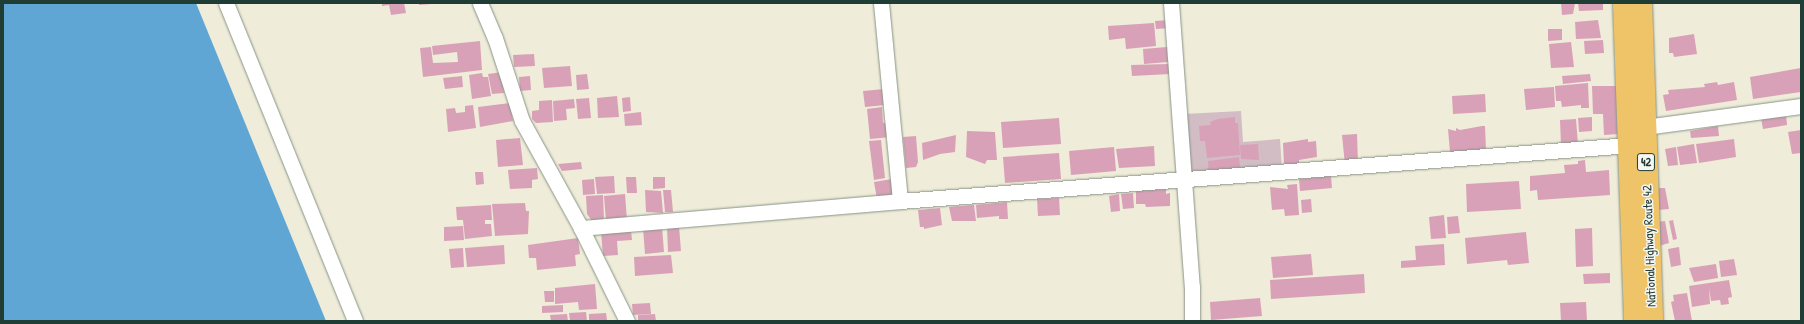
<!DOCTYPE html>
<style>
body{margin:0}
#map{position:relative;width:1804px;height:324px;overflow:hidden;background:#efecd9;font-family:"Patrick Hand",sans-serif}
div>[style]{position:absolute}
.industrial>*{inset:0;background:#d2bdc5}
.water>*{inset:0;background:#5fa6d5}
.building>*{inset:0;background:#d9a1b7}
.roads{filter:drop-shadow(0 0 1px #879486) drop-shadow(0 0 1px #879486)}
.minor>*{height:15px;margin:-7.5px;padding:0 7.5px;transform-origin:7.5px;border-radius:7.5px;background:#fff}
.highway>*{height:22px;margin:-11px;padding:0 11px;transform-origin:11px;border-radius:11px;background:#efc469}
span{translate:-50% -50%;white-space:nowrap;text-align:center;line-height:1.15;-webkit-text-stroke:3px #f6f6f2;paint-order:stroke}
.shield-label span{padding:1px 3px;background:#f6f6f2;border:1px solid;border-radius:3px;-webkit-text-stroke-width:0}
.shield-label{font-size:12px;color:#1f3d34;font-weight:700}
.street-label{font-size:13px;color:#1f3d34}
.frame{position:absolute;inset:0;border:4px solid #1f3d34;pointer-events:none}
</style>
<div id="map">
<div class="industrial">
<div style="clip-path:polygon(1241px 111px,1243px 142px,1280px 139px,1282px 170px,1187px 176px,1184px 114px)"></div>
</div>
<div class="water">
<div style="clip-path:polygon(3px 3px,196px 3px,326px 321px,3px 321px)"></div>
</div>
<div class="building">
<div style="clip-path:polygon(382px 3px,404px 3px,406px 13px,391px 15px,389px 5px,382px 6px)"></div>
<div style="clip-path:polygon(419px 3px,431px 3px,431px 4px,419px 5px)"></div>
<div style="clip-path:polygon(1561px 3px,1575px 3px,1573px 14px,1562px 15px)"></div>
<div style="clip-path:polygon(1578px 3px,1603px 3px,1603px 10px,1579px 11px)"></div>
<div style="clip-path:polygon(1169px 20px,1170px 28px,1156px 29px,1155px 21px)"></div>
<div style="clip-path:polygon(1598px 20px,1601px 38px,1576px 39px,1575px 22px)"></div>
<div style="clip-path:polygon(1154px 23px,1156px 46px,1126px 49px,1125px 38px,1109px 40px,1108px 26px)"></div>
<div style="clip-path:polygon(1548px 29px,1562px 29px,1562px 40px,1548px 41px)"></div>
<div style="clip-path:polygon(1694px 34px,1697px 54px,1674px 57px,1673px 53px,1669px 53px,1669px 38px)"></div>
<div style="clip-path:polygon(1603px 40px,1604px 53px,1585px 54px,1584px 41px)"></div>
<div style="clip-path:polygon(480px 41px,482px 70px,423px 77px,420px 48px,431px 47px,433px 63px,458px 62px,457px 52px,433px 55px,432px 46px)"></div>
<div style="clip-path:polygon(1571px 42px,1574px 67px,1551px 68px,1549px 44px)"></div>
<div style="clip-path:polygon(1167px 47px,1168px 62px,1144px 64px,1143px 49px)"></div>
<div style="clip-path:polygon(534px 54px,535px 66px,514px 67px,513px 55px)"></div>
<div style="clip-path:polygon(1169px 64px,1170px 74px,1132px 76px,1131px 65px)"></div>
<div style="clip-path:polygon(570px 66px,572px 86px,544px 88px,542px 68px)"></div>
<div style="clip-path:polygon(1801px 68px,1801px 92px,1753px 99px,1750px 77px)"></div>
<div style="clip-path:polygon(502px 72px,504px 93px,492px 94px,488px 74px)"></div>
<div style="clip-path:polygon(482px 73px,483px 77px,488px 77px,491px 96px,472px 99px,469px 75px)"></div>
<div style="clip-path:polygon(587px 74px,589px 89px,577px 90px,576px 75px)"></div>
<div style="clip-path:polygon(1590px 74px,1591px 81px,1563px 84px,1562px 76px)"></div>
<div style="clip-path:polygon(462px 76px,463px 87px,445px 89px,443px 78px)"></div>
<div style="clip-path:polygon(530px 76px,531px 90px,520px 91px,519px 77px)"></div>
<div style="clip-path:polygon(1717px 82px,1718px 85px,1734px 82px,1737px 100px,1666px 111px,1663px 95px,1669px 94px,1668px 90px,1705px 87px,1704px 84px)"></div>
<div style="clip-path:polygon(1588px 83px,1589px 108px,1581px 108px,1581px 105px,1562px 107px,1561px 101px,1556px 101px,1555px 86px)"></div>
<div style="clip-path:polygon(1592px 86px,1618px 86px,1619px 134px,1604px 135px,1603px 114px,1593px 114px)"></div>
<div style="clip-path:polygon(1554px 87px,1555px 107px,1526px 110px,1524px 89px)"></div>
<div style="clip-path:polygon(884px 89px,886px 105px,865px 107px,863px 91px)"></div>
<div style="clip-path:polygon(1485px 94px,1486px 112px,1453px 114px,1452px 96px)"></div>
<div style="clip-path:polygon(617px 96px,619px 117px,598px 118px,597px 98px)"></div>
<div style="clip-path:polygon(630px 97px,631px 111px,623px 112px,622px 98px)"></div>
<div style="clip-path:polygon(589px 98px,591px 118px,578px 119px,576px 99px)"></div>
<div style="clip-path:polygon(574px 99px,575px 108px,566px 109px,567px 120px,554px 121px,553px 101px)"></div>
<div style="clip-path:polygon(552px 100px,553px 122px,536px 123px,532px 119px,532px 111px,539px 110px,539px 101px)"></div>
<div style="clip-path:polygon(510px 103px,513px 121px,480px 127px,478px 107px)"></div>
<div style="clip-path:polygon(473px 105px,476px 128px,448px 132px,446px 109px,455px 108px,456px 113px,465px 112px,465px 106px)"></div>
<div style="clip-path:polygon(882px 107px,883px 123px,890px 122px,891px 137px,870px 139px,867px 109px)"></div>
<div style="clip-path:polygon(641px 112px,642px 125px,625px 126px,624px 114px)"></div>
<div style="clip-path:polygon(1786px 114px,1787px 125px,1763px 129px,1761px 118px)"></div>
<div style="clip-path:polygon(1235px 117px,1235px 123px,1238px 123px,1240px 155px,1207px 158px,1205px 141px,1200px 141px,1199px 126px,1211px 125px,1210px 122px,1218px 119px)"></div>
<div style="clip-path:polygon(1592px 117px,1592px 131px,1579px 132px,1578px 118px)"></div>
<div style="clip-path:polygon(1059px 118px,1061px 144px,1003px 148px,1001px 122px)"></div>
<div style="clip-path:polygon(1576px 119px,1578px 145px,1561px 145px,1560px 120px)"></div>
<div style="clip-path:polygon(1482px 126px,1485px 126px,1486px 150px,1450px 152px,1448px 129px,1456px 131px,1456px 128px,1460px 130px)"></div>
<div style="clip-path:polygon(1718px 126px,1719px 136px,1691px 138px,1690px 131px)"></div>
<div style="clip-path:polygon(1801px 130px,1801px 153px,1792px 154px,1788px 132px)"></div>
<div style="clip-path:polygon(967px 131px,995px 132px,997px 160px,987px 160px,985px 164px,966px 157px)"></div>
<div style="clip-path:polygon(1357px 134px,1358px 163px,1345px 165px,1342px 135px)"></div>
<div style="clip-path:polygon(956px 135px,955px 152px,940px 154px,923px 160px,922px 143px)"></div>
<div style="clip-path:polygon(916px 136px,918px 162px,916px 167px,906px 168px,903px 137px)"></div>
<div style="clip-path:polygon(520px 138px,523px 165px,498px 167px,496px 140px)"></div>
<div style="clip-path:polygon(1308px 139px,1308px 142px,1316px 141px,1317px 157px,1299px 160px,1299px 165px,1284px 166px,1283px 143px)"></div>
<div style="clip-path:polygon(1734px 139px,1736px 157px,1699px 163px,1696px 144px)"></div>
<div style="clip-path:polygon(881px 140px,885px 178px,874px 180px,869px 141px)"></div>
<div style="clip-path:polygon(1258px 144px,1259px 160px,1241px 159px,1240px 145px)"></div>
<div style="clip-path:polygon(1694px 144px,1697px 163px,1680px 165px,1677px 147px)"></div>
<div style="clip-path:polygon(1154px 146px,1155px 166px,1119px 168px,1116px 149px)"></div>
<div style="clip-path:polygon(1114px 147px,1116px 171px,1071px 175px,1069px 151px)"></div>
<div style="clip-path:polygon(1676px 147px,1678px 165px,1668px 166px,1665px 149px)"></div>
<div style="clip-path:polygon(1059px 153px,1061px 179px,1005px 183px,1003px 157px)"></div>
<div style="clip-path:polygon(1239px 157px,1241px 174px,1209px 176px,1208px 161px)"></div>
<div style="clip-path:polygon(1585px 160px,1586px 172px,1609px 170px,1610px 195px,1538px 200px,1537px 190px,1530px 191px,1530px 176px,1565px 173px,1564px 165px,1578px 164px,1578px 161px)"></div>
<div style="clip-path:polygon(581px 162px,582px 169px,562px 171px,558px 164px)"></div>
<div style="clip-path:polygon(537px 168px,538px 179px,532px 180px,532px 188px,510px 189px,508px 170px)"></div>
<div style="clip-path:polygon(475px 172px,483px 172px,484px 184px,476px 185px)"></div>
<div style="clip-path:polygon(614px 176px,615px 193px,597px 194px,595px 177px)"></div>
<div style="clip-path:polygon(1331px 176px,1332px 188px,1300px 191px,1299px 179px)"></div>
<div style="clip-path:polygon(626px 177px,636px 177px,637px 193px,627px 193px)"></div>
<div style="clip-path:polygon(653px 177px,665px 177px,665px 188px,653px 189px)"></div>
<div style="clip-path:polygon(594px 179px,595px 194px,583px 195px,582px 180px)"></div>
<div style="clip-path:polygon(892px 179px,894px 197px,877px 199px,874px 182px)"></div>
<div style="clip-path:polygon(1519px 181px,1521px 209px,1467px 212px,1466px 184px)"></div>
<div style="clip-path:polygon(1297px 184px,1299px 215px,1285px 216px,1284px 209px,1272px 210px,1270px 187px,1288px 189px,1287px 185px)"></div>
<div style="clip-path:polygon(1658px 188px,1665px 188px,1669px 209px,1658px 210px)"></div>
<div style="clip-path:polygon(1166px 189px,1166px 194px,1170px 193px,1170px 206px,1146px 207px,1145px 204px,1136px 204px,1136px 191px)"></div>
<div style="clip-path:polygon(645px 190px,661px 191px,663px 213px,646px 212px)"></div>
<div style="clip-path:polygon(663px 190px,671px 190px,673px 212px,665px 212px)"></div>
<div style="clip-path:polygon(1133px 193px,1134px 208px,1123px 209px,1121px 194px)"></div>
<div style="clip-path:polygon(625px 194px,627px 220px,606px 221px,604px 196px)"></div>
<div style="clip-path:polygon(1119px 194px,1120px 211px,1111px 212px,1109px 196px)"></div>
<div style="clip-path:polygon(603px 195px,604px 220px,592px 221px,587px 214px,586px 196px)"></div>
<div style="clip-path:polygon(1059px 198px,1060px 215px,1038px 216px,1037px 199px)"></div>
<div style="clip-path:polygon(1311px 199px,1312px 212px,1302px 213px,1301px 200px)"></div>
<div style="clip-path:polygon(1007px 202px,1008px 219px,999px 219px,999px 216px,977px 218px,976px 205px)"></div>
<div style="clip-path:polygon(525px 203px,526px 211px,529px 211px,528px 234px,495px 236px,492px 204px)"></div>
<div style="clip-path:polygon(491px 205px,492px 220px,485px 220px,485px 224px,491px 224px,492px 236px,465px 239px,463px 220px,457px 220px,456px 207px)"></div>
<div style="clip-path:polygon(974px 205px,976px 221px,952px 221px,949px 207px)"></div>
<div style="clip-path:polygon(940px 208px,942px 225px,924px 229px,924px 227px,920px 227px,918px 210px)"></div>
<div style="clip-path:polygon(1444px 215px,1446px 238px,1431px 239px,1429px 217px)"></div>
<div style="clip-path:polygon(1458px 216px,1460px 233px,1448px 234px,1447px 217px)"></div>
<div style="clip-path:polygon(1673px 220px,1677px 239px,1673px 240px,1669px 221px)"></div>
<div style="clip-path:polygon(1665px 221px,1669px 243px,1659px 246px,1656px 222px)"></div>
<div style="clip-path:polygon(463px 226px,464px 240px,444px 241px,444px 227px)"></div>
<div style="clip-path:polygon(679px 226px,681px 251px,668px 252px,667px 227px)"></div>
<div style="clip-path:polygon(662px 227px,664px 252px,645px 254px,643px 228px)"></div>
<div style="clip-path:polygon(1592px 228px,1593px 266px,1576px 267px,1575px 229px)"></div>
<div style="clip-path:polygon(631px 230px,632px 240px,617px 241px,618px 255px,603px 256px,601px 232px)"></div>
<div style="clip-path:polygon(1526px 232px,1529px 263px,1508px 265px,1507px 260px,1467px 264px,1465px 238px)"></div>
<div style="clip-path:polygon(578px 238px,580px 254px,575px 255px,576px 266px,537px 270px,536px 258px,529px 258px,528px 245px)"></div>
<div style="clip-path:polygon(1444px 244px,1445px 265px,1401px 268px,1401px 261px,1416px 260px,1415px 246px)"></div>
<div style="clip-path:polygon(504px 245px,505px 264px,467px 267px,465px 248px)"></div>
<div style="clip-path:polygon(1679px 247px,1681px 265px,1671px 267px,1668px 249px)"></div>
<div style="clip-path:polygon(463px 248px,464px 267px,451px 268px,449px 249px)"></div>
<div style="clip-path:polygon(1311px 254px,1313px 275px,1273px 278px,1271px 257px)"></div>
<div style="clip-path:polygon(671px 255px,673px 273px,635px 276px,634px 257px)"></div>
<div style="clip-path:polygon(1734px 259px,1737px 275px,1721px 277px,1719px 261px)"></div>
<div style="clip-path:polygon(1716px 264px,1718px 278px,1694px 282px,1689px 268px)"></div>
<div style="clip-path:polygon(1610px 273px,1610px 283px,1584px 284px,1583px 274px)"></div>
<div style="clip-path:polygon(1364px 274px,1365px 293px,1271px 299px,1270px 280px)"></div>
<div style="clip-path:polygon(1729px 280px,1732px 297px,1728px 298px,1729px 304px,1721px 305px,1720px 300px,1711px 301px,1709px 288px,1710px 304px,1692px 307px,1689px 286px)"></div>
<div style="clip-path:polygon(595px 284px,597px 309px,579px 310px,578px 302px,555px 304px,555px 288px)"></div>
<div style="clip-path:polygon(544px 291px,554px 291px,554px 302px,545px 302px)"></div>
<div style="clip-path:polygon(1687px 293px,1692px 321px,1675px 321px,1671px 302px,1674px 301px,1673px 295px)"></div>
<div style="clip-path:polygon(1260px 298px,1262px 316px,1211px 320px,1210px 302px)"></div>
<div style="clip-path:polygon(1586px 302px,1587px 321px,1561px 321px,1560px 303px)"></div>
<div style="clip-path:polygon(650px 303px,651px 314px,633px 315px,632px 304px)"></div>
<div style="clip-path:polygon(563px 305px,563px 312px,542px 313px,542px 306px)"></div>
<div style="clip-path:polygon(586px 312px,587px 321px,570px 321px,569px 313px)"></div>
<div style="clip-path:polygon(606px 313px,607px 320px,620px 321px,589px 321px,589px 314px)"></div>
<div style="clip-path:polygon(567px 314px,568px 321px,551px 321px,550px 315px)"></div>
<div style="clip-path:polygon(655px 314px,656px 321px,638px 321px,638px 315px)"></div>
</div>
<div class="roads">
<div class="minor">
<div style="left:226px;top:3px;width:343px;rotate:67.9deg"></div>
<div style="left:480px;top:3px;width:38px;rotate:67deg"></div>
<div style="left:495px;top:38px;width:87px;rotate:72deg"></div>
<div style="left:522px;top:121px;width:122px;rotate:61.1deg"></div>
<div style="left:581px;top:228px;width:104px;rotate:63.7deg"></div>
<div style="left:881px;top:3px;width:199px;rotate:84.5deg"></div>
<div style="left:1171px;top:3px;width:285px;rotate:85.8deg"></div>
<div style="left:1192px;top:287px;width:34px;rotate:90deg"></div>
<div style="left:1645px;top:127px;width:157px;rotate:-7.7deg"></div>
<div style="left:581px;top:228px;width:320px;rotate:-4.8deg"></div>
<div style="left:900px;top:201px;width:731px;rotate:-4.39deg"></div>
</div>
<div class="highway">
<div style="left:1624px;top:3px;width:318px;rotate:88deg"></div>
<div style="left:1641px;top:3px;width:318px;rotate:88deg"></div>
</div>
</div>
<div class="shield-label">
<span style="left:1646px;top:162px">42</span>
</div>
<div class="street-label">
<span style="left:1649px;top:246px;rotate:-92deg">National Highway Route 42</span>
</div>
<div class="frame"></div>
</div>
